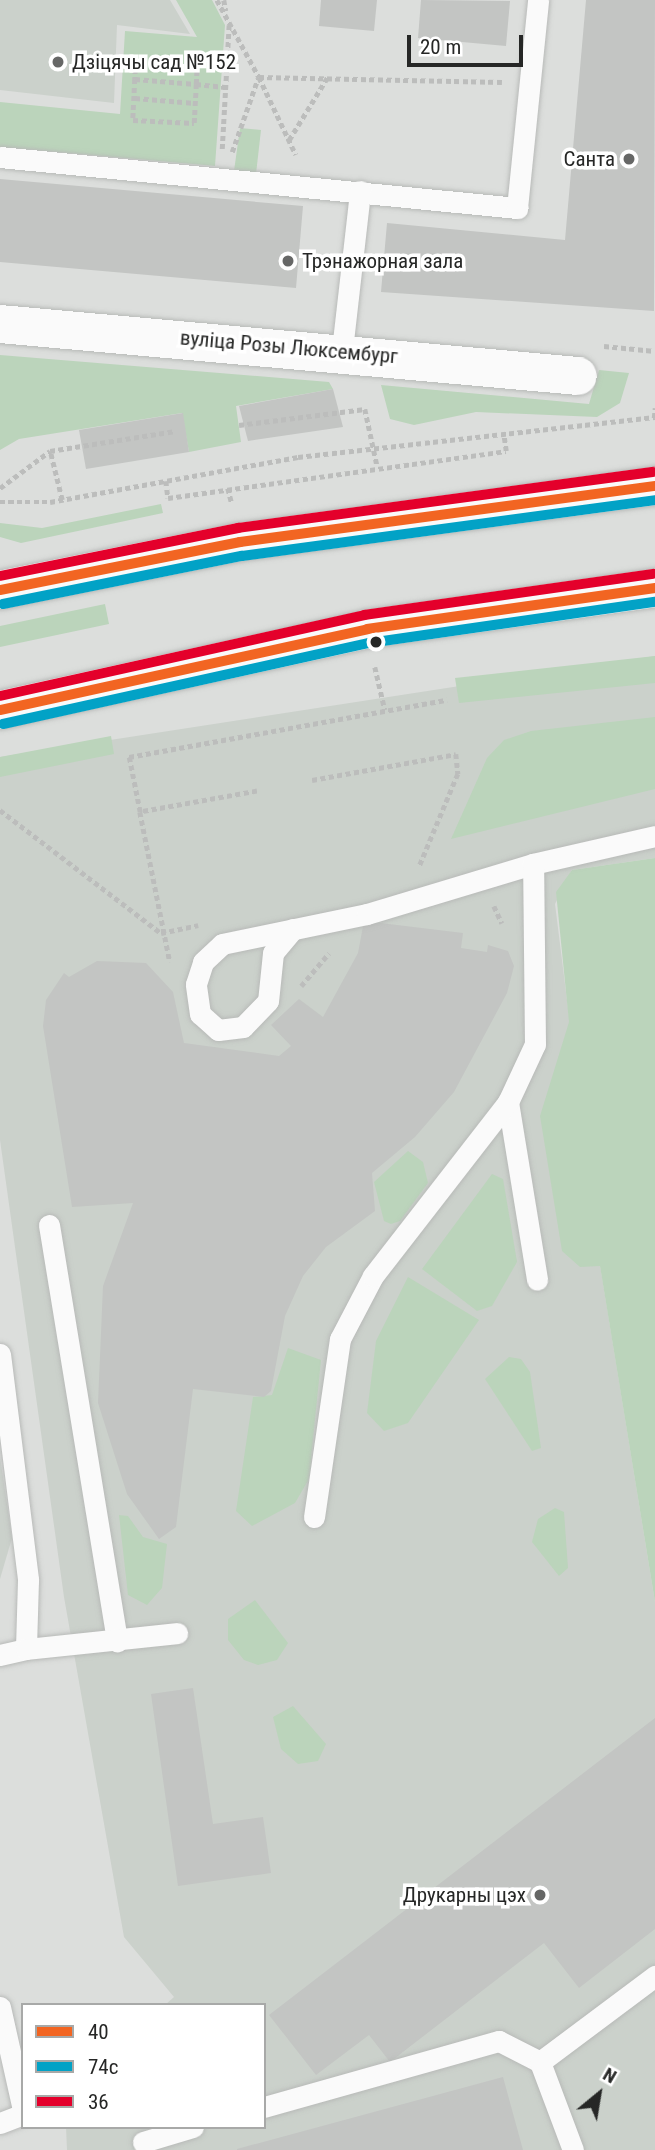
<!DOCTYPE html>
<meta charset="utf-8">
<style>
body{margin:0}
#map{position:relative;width:655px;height:2150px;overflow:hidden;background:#dcdedc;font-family:"Roboto Condensed",sans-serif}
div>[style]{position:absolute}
.built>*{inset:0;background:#cbd1cb}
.green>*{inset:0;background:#bbd4bb}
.building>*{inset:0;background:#c3c5c3}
.path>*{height:4.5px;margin-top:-2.25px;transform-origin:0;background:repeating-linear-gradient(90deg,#bcbdbc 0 5px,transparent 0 8.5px)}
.roads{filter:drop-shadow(0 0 2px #b8bab8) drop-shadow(0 0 2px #b8bab8)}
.service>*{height:21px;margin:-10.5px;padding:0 10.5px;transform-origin:10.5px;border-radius:10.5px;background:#fafafa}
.minor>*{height:38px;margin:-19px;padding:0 19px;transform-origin:19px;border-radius:19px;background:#fafafa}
.primary>*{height:38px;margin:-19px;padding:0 19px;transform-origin:19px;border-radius:19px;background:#fafafa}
.bus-1>*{height:10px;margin:-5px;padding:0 5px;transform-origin:5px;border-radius:5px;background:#f26522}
.bus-2>*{height:10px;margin:-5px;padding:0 5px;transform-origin:5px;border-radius:5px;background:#02a2c6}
.bus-3>*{height:10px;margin:-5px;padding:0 5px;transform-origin:5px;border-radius:5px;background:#e4002b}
.dots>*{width:19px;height:19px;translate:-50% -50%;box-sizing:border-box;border:4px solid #fff;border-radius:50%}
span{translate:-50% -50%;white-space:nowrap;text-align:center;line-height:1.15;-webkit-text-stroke:7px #fff;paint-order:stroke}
.poi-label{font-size:21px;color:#262726}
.left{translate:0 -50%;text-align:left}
.right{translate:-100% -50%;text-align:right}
.street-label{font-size:21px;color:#262726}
.legend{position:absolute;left:21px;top:2003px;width:245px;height:126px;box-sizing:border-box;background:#fff;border:2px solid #a8a9a8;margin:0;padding:9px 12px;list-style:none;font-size:21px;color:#262726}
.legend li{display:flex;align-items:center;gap:14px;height:35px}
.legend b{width:35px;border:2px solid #a8a9a8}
.north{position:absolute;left:564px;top:2059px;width:70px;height:70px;-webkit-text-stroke:5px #fff;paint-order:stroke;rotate:30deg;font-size:19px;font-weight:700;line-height:28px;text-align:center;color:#262726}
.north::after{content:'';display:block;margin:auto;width:24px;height:32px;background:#262726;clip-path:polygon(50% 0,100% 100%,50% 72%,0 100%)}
.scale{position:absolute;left:407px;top:35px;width:116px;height:32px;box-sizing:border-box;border:4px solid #262726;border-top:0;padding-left:9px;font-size:21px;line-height:24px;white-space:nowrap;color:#262726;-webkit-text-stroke:5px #fff;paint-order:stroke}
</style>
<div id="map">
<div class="built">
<div style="clip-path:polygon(0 0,170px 0,190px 34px,117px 25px,114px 103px,0 90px)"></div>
<div style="clip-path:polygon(655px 656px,655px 858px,572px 870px,555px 904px,600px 1265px,655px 1602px,655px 2150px,67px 2150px,66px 2127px,264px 2127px,264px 2005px,165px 2005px,174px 1997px,124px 1937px,64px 1597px,0 1140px,0 757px)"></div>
<div style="clip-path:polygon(0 1457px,12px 1538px,0 1579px)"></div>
</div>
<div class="green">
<div style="clip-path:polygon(176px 0,212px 0,225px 25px,215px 166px,0 147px,0 102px,120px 114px,125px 31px,197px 37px)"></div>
<div style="clip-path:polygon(240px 128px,261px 130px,256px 174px,234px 171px)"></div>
<div style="clip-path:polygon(0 355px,329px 382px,333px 389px,236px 406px,241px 442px,189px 452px,182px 413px,19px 439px,0 450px)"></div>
<div style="clip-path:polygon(599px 370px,629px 373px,620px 403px,597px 417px,476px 412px,414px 425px,390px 419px,381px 385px,589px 404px)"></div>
<div style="clip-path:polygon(161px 504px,163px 513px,21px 543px,0 537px,0 523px,42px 528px)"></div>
<div style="clip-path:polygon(105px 604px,109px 624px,0 647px,0 626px)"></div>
<div style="clip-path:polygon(655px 656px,655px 683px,459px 703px,455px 678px)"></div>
<div style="clip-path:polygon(655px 717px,655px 789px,451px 839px,487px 758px,504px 740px,531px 731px)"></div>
<div style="clip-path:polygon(111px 736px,114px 754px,0 777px,0 757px)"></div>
<div style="clip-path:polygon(655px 858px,655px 1602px,600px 1266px,580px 1267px,562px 1251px,540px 1116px,569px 1022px,556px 892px,572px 870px)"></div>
<div style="clip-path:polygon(408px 1151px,423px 1162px,428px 1183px,400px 1221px,391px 1224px,384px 1221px,374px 1182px)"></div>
<div style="clip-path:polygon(492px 1174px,503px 1179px,517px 1262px,492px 1306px,477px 1311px,422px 1269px)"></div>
<div style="clip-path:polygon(408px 1277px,479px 1320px,408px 1423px,384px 1431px,367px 1413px,376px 1341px)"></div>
<div style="clip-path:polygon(288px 1348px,321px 1360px,309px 1479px,295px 1503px,252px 1526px,236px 1511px,253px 1397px,272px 1395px)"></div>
<div style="clip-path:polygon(509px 1357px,521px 1359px,530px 1372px,541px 1448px,532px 1451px,485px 1379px)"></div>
<div style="clip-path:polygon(555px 1508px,564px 1512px,568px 1568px,559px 1576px,532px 1542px,538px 1519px)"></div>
<div style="clip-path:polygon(119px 1515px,128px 1516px,143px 1537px,167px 1544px,162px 1588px,147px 1605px,128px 1595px)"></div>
<div style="clip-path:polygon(255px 1600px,288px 1643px,277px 1660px,258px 1665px,244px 1660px,228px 1640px,228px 1619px)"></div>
<div style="clip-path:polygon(293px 1706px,326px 1744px,318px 1761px,298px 1764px,281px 1749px,273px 1717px)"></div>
</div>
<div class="building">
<div style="clip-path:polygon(321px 0,377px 0,374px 31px,319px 26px)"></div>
<div style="clip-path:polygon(421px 0,510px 1px,506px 46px,418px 38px)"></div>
<div style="clip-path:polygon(586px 0,655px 0,654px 311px,381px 292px,387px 223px,565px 240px)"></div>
<div style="clip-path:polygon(0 179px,303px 206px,296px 288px,0 262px)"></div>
<div style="clip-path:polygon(333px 389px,343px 427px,248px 441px,239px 406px)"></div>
<div style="clip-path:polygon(183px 413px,189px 452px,86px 469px,79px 430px)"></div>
<div style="clip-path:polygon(364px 921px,463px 933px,461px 948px,487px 952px,488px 945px,508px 951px,514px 966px,507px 993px,454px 1092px,415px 1137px,372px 1173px,375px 1211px,326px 1247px,303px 1276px,285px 1316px,271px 1391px,264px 1397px,193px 1389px,176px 1527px,159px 1539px,127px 1494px,98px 1403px,103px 1286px,133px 1203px,72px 1207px,43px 1026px,46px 1000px,64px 973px,69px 977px,97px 961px,146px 963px,173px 992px,184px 1043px,279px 1056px,291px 1046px,271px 1025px,299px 999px,323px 1017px,358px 953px)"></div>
<div style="clip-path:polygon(193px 1688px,213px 1824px,263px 1817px,271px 1873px,178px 1886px,151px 1694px)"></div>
<div style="clip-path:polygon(655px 1718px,655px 1929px,579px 1988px,544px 1943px,390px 2062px,369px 2035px,316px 2075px,269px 2015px)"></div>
<div style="clip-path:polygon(503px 2077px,523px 2150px,237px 2150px,237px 2149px)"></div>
</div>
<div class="path">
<div style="left:217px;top:0;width:88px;rotate:61.4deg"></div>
<div style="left:259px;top:77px;width:243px;rotate:1.2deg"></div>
<div style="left:224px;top:0;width:11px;rotate:80deg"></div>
<div style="left:259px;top:77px;width:86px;rotate:64.6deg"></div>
<div style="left:135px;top:79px;width:41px;rotate:92.8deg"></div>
<div style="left:133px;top:120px;width:61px;rotate:2.8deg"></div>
<div style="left:194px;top:123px;width:39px;rotate:-87deg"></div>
<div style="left:196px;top:84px;width:19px;rotate:-87deg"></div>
<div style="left:197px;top:65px;width:61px;rotate:-175.3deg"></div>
<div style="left:136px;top:60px;width:19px;rotate:93deg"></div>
<div style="left:135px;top:79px;width:61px;rotate:4.7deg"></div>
<div style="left:196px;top:84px;width:29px;rotate:6deg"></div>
<div style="left:135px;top:98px;width:60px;rotate:4.8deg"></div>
<div style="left:289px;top:140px;width:73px;rotate:-58.5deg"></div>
<div style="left:222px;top:149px;width:124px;rotate:-86.8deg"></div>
<div style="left:232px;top:152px;width:78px;rotate:-70.6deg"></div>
<div style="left:604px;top:346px;width:51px;rotate:5.6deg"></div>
<div style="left:654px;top:418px;width:10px;rotate:-84deg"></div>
<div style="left:239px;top:425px;width:127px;rotate:-7.2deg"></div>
<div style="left:365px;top:409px;width:57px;rotate:77.9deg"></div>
<div style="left:166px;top:481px;width:17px;rotate:83deg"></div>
<div style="left:168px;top:498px;width:341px;rotate:-7.9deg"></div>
<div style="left:506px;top:451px;width:15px;rotate:-98deg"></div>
<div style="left:0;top:488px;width:62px;rotate:-36.5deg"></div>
<div style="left:228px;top:488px;width:16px;rotate:76deg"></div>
<div style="left:62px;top:500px;width:50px;rotate:-103.8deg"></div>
<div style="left:50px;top:451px;width:127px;rotate:-9.1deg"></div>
<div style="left:0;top:502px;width:50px"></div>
<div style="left:50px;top:502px;width:252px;rotate:-10.3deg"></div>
<div style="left:298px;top:457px;width:359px;rotate:-6.4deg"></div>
<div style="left:375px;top:667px;width:44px;rotate:76.9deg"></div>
<div style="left:312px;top:780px;width:146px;rotate:-10.2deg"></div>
<div style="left:456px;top:754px;width:20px;rotate:84deg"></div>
<div style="left:458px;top:774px;width:99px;rotate:112.7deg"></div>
<div style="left:257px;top:791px;width:119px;rotate:169.8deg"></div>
<div style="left:140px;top:812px;width:56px;rotate:-101.3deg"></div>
<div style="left:129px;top:757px;width:323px;rotate:-10.2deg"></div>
<div style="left:0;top:810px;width:203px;rotate:37.4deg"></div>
<div style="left:161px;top:933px;width:38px;rotate:-12deg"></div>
<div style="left:140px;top:812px;width:153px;rotate:78.7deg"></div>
<div style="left:494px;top:906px;width:19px;rotate:65deg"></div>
<div style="left:301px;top:986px;width:43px;rotate:-49.7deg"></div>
</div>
<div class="roads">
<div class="service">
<div style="left:0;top:157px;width:520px;rotate:5.63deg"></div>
<div style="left:517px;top:208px;width:209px;rotate:-84.2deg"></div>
<div style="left:342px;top:350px;width:160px;rotate:-83.5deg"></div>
<div style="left:293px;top:929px;width:31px;rotate:130deg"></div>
<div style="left:273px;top:953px;width:48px;rotate:95.9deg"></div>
<div style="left:268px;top:1001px;width:36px;rotate:134deg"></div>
<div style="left:243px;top:1027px;width:25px;rotate:173deg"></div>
<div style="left:218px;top:1030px;width:24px;rotate:-138deg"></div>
<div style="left:200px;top:1014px;width:30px;rotate:-98deg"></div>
<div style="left:196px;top:984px;width:23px;rotate:-72deg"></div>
<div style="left:203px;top:962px;width:26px;rotate:-43deg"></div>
<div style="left:222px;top:944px;width:148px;rotate:-11.7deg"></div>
<div style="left:367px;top:914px;width:173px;rotate:-16.8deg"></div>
<div style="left:533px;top:864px;width:125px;rotate:-12.9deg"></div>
<div style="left:508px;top:1102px;width:180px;rotate:80.7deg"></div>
<div style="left:49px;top:1225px;width:422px;rotate:80.7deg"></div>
<div style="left:0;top:1354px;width:228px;rotate:82.9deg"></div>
<div style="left:28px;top:1580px;width:69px;rotate:91.7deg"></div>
<div style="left:26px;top:1649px;width:27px;rotate:167deg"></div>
<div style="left:314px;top:1517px;width:180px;rotate:-81.7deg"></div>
<div style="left:340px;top:1339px;width:71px;rotate:-62.4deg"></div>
<div style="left:373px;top:1276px;width:220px;rotate:-52.2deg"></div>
<div style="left:508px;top:1102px;width:64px;rotate:-65deg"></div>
<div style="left:535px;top:1044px;width:180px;rotate:-90.6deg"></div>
<div style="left:26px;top:1649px;width:152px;rotate:-6deg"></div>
<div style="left:0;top:2007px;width:106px;rotate:77.4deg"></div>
<div style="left:264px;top:2107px;width:244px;rotate:-15.7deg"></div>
<div style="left:499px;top:2041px;width:46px;rotate:27.1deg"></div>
<div style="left:0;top:2123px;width:25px;rotate:-21deg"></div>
<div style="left:143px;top:2142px;width:52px;rotate:-16.7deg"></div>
<div style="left:573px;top:2150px;width:94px;rotate:-110.6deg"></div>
<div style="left:540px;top:2062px;width:144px;rotate:-36.8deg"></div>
</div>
<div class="minor">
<div style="left:0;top:324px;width:580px;rotate:5.14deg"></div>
</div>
<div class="primary">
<div style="left:0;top:590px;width:245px;rotate:-11.3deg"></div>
<div style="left:240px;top:542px;width:419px;rotate:-7.7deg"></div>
<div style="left:0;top:710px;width:376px;rotate:-12.4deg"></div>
<div style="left:367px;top:629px;width:291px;rotate:-8.1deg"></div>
</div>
</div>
<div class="bus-1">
<div style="left:0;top:590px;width:245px;rotate:-11.3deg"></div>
<div style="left:240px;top:542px;width:419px;rotate:-7.7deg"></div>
<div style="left:0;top:710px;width:376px;rotate:-12.4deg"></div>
<div style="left:367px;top:629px;width:291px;rotate:-8.1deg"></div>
</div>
<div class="bus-2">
<div style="left:3px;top:604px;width:244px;rotate:-11.4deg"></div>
<div style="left:242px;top:556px;width:417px;rotate:-7.7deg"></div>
<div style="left:3px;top:724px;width:375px;rotate:-12.5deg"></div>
<div style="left:369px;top:643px;width:289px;rotate:-8.2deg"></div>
</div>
<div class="bus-3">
<div style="left:0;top:576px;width:243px;rotate:-11.4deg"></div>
<div style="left:238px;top:528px;width:419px;rotate:-7.7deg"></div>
<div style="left:0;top:696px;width:373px;rotate:-12.5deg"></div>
<div style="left:364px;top:615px;width:292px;rotate:-8.1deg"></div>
</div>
<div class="dots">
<div style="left:58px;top:62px;background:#666766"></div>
<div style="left:629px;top:159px;background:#666766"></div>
<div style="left:288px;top:261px;background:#666766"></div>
<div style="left:376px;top:642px;background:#262726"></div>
<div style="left:540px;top:1895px;background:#666766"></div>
</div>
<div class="poi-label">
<span class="left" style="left:72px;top:62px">Дзіцячы сад №152</span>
<span class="right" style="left:615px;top:159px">Санта</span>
<span class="left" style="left:302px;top:261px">Трэнажорная зала</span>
<span class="right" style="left:526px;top:1895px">Друкарны цэх</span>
</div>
<div class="street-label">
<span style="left:289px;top:347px;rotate:5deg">вуліца Розы Люксембург</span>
</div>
<ul class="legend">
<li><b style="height:9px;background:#f26522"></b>40</li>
<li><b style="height:9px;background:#02a2c6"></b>74с</li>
<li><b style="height:9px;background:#e4002b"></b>36</li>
</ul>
<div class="north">N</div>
<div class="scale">20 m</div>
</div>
